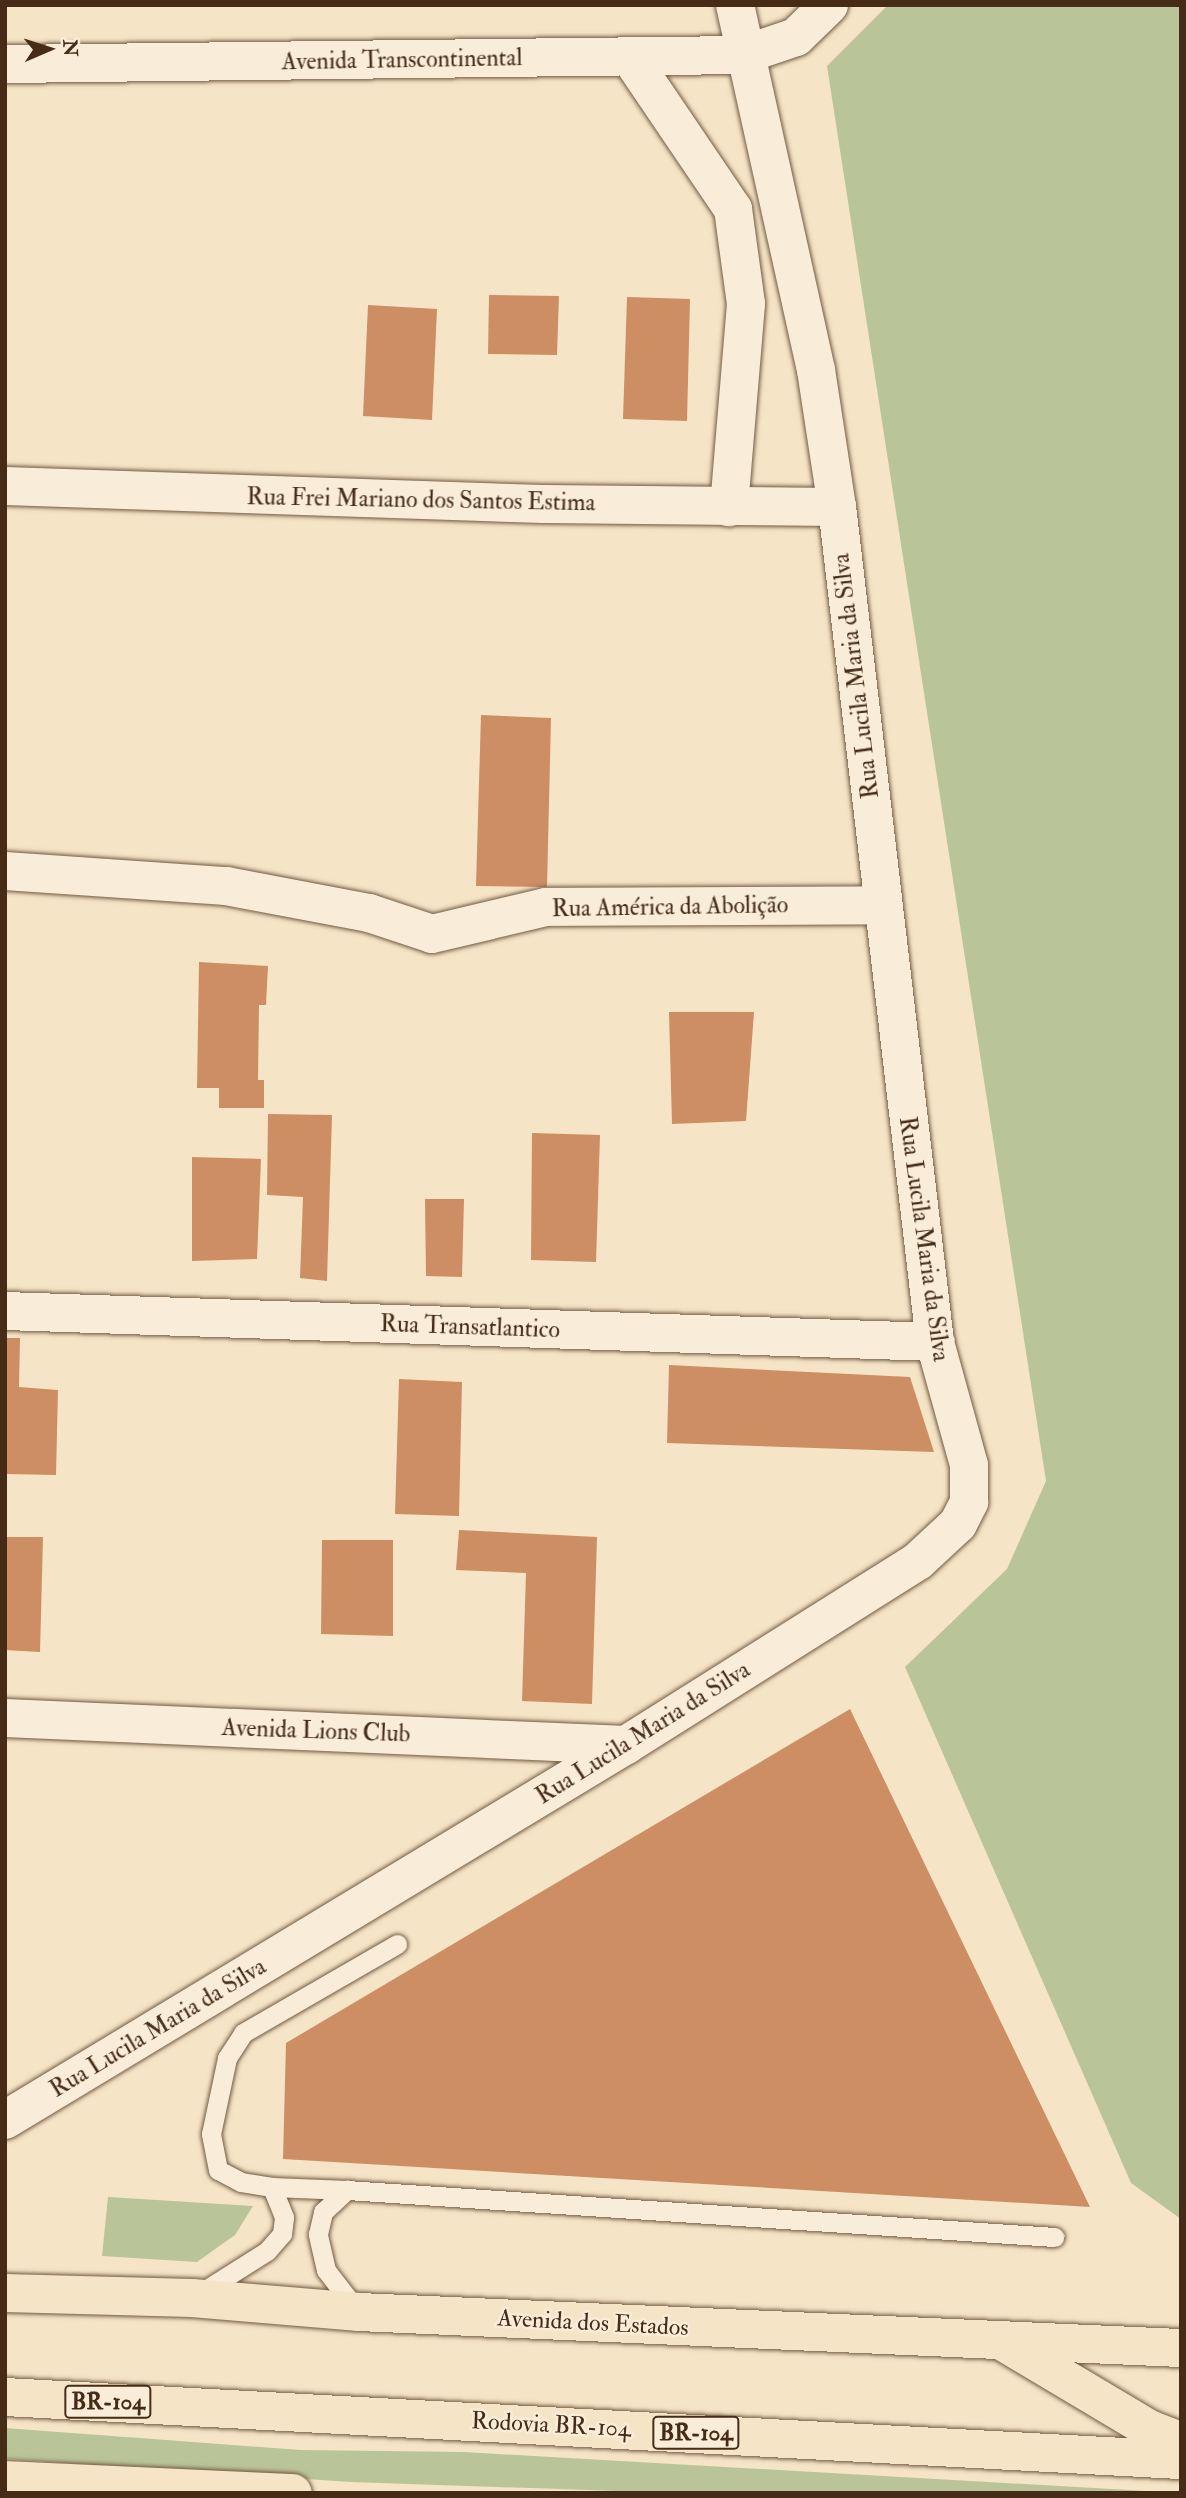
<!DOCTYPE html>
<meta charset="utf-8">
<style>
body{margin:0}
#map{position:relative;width:1186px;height:2498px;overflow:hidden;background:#f6e4c6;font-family:"IM FELL Double Pica",serif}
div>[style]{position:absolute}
.green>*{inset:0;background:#b9c598}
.building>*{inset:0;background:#cd8e64}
.roads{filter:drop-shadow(0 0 2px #725a43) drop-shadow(0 0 2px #725a43)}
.lane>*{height:19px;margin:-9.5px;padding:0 9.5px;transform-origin:9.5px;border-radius:9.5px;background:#f9edda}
.street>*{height:38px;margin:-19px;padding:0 19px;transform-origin:19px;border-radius:19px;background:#f9edda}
.primary>*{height:38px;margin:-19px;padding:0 19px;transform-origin:19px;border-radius:19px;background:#f6e4c6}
.highway>*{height:38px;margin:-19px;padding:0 19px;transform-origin:19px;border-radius:19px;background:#f6e4c6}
span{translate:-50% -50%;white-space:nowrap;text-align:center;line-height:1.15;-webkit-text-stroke:5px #f9edda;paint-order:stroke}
.shield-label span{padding:2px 5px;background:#f9edda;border:2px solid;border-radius:5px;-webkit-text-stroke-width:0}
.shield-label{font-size:23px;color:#462c17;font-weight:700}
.street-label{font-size:24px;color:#462c17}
.frame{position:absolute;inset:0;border:7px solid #462c17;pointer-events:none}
.north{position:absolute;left:14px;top:14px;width:70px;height:70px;-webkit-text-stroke:5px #f9edda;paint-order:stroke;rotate:87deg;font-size:19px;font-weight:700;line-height:28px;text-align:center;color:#462c17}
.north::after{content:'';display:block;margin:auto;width:24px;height:32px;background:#462c17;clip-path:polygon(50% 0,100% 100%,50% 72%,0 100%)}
</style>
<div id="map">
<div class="green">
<div style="clip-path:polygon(888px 5px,1181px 5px,1181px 2219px,1131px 2183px,905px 1667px,1007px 1569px,1046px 1481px,827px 66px)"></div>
<div style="clip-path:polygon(108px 2197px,253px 2206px,235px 2235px,197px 2262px,102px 2256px)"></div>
<div style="clip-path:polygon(5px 2428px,301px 2450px,464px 2452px,1181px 2493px,674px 2493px,351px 2482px,5px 2459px)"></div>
</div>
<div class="building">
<div style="clip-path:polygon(489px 295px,559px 296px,557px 355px,488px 354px)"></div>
<div style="clip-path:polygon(627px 297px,690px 299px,687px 421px,623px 419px)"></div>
<div style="clip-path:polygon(368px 305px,437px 309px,432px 420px,363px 416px)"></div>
<div style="clip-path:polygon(481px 715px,551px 718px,547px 887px,476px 886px)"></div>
<div style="clip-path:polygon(199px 962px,268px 966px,266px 1005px,259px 1005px,258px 1080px,264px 1080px,264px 1108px,219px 1108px,219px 1088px,197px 1088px)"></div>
<div style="clip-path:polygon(669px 1012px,754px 1012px,746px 1121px,672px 1124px)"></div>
<div style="clip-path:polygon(268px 1114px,332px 1115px,327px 1281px,300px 1278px,303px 1197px,267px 1195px)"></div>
<div style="clip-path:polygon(532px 1133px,600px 1135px,596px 1262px,531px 1260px)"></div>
<div style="clip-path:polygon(192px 1157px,261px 1159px,257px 1259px,192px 1261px)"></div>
<div style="clip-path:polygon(425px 1199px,464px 1199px,462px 1277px,426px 1276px)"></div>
<div style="clip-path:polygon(5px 1338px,20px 1338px,19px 1387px,58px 1390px,56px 1475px,5px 1474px)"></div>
<div style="clip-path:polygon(669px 1365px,910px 1377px,934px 1452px,667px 1443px)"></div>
<div style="clip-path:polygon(399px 1379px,462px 1382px,459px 1516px,395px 1514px)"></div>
<div style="clip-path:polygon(459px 1530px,597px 1537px,592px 1704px,522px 1701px,526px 1573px,456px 1570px)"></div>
<div style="clip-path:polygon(5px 1537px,43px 1537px,40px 1652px,5px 1650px)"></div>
<div style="clip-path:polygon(322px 1540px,393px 1540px,393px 1636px,321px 1634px)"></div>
<div style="clip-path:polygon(850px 1709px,1090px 2207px,283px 2159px,286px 2043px)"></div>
</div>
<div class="roads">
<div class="lane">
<div style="left:272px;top:2187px;width:75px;rotate:2.3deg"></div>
<div style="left:199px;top:2294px;width:80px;rotate:-32.3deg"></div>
<div style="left:267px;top:2251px;width:23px;rotate:-49deg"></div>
<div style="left:282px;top:2234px;width:17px;rotate:-83deg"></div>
<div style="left:284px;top:2217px;width:32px;rotate:-112deg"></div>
<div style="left:272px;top:2187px;width:31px;rotate:-171deg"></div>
<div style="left:241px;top:2182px;width:26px;rotate:-152deg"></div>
<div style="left:218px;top:2170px;width:37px;rotate:-101deg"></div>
<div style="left:211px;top:2134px;width:78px;rotate:-78.1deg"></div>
<div style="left:227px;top:2058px;width:30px;rotate:-57deg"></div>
<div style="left:243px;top:2033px;width:178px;rotate:-30deg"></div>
<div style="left:356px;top:2309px;width:49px;rotate:-127.6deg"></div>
<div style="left:326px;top:2270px;width:37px;rotate:-103deg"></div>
<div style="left:318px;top:2234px;width:23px;rotate:-77deg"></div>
<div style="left:323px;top:2212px;width:33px;rotate:-43deg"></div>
<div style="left:347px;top:2190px;width:709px;rotate:3.8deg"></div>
</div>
<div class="street">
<div style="left:630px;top:57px;width:184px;rotate:55.9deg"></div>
<div style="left:733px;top:209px;width:96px;rotate:82.2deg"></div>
<div style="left:746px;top:304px;width:204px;rotate:94.8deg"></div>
<div style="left:5px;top:64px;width:738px;rotate:-0.7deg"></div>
<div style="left:743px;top:55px;width:56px;rotate:-18.8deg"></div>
<div style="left:796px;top:37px;width:46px;rotate:-44.1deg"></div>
<div style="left:5px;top:486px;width:538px;rotate:1.92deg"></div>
<div style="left:543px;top:504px;width:294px;rotate:0.6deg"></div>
<div style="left:5px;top:871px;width:222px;rotate:3.9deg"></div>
<div style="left:226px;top:886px;width:146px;rotate:10.7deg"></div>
<div style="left:369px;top:913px;width:66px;rotate:18.4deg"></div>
<div style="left:432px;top:934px;width:117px;rotate:-13.3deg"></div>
<div style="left:546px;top:907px;width:337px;rotate:-0.3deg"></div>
<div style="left:5px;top:1311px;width:931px;rotate:1.91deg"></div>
<div style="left:5px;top:1718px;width:622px;rotate:2.49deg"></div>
<div style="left:5px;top:2120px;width:725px;rotate:-31.13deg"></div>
<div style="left:626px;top:1745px;width:345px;rotate:-32.2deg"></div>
<div style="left:918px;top:1561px;width:54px;rotate:-42.8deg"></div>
<div style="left:958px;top:1524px;width:25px;rotate:-63deg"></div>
<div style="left:969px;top:1502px;width:37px;rotate:-90deg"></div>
<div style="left:969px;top:1465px;width:128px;rotate:-105.5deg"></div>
<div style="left:935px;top:1342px;width:841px;rotate:-96.69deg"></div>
<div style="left:837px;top:507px;width:139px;rotate:-98.7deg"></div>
<div style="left:816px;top:370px;width:374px;rotate:-102.5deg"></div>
</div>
<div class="primary">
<div style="left:5px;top:2293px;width:187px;rotate:1.5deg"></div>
<div style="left:192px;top:2298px;width:168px;rotate:4.8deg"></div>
<div style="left:359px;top:2312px;width:823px;rotate:2.51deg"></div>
</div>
<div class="highway">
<div style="left:1005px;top:2343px;width:168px;rotate:30.8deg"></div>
<div style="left:1149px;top:2429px;width:34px;rotate:21deg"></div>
<div style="left:5px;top:2397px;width:1178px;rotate:3.07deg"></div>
<div style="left:5px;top:2480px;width:288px;rotate:2.6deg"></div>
</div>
</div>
<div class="shield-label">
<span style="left:108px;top:2402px">BR-104</span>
<span style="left:696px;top:2433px">BR-104</span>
</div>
<div class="street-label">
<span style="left:402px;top:60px;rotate:-1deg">Avenida Transcontinental</span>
<span style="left:421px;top:500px;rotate:1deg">Rua Frei Mariano dos Santos Estima</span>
<span style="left:856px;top:676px;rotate:-97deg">Rua Lucila Maria da Silva</span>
<span style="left:670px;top:907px;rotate:-1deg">Rua América da Abolição</span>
<span style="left:924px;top:1239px;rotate:82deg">Rua Lucila Maria da Silva</span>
<span style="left:470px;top:1327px;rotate:2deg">Rua Transatlantico</span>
<span style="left:316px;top:1731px;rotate:2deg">Avenida Lions Club</span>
<span style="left:643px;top:1733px;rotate:-32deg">Rua Lucila Maria da Silva</span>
<span style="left:158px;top:2028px;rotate:-31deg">Rua Lucila Maria da Silva</span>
<span style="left:593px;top:2323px;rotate:3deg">Avenida dos Estados</span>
<span style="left:551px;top:2425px;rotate:3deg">Rodovia BR-104</span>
</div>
<div class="frame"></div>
<div class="north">N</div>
</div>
